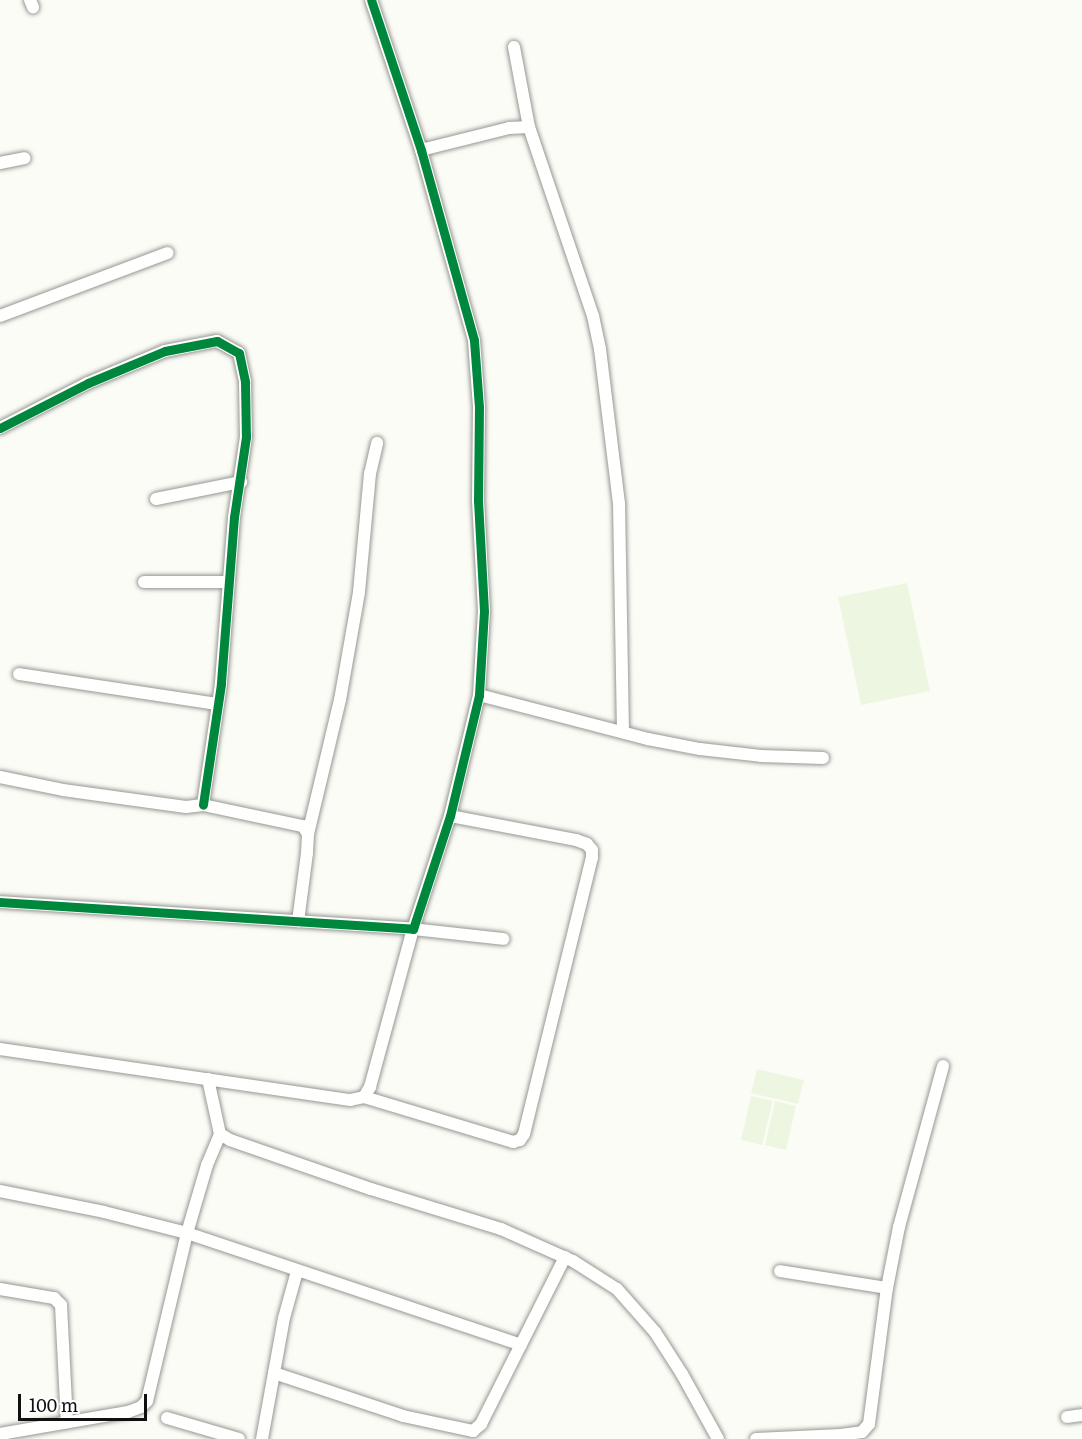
<!DOCTYPE html>
<style>
body{margin:0}
#map{position:relative;width:1082px;height:1439px;overflow:hidden;background:#fcfcf6;font-family:Literata,serif}
div>[style]{position:absolute}
.pitch>*{inset:0;background:#edf6e0}
.roads{filter:drop-shadow(0 0 2px #969694) drop-shadow(0 0 2px #969694)}
.minor>*{height:12px;margin:-6px;padding:0 6px;transform-origin:6px;border-radius:6px;background:#fffffe}
.cycleway>*{height:9px;margin:-4.5px;padding:0 4.5px;transform-origin:4.5px;border-radius:4.5px;background:#00873e}
span{translate:-50% -50%;white-space:nowrap;text-align:center;line-height:1.15;-webkit-text-stroke:6px #fff;paint-order:stroke}
.scale{position:absolute;left:18px;top:1394px;width:129px;height:27px;box-sizing:border-box;border:3px solid #101010;border-top:0;padding-left:8px;font-size:18px;line-height:21px;white-space:nowrap;color:#101010;-webkit-text-stroke:4px #fff;paint-order:stroke}
</style>
<div id="map">
<div class="pitch">
<div style="clip-path:polygon(907px 583px,930px 691px,861px 705px,838px 597px)"></div>
<div style="clip-path:polygon(757px 1069px,804px 1080px,798px 1104px,751px 1093px)"></div>
<div style="clip-path:polygon(751px 1096px,773px 1101px,762px 1145px,741px 1140px)"></div>
<div style="clip-path:polygon(775px 1101px,796px 1106px,786px 1150px,765px 1145px)"></div>
</div>
<div class="roads">
<div class="minor">
<div style="left:30px;top:0;width:8px;rotate:67deg"></div>
<div style="left:514px;top:47px;width:81px;rotate:79.4deg"></div>
<div style="left:529px;top:127px;width:200px;rotate:71.3deg"></div>
<div style="left:593px;top:316px;width:34px;rotate:78deg"></div>
<div style="left:600px;top:349px;width:155px;rotate:83deg"></div>
<div style="left:619px;top:503px;width:229px;rotate:89deg"></div>
<div style="left:421px;top:150px;width:91px;rotate:-14deg"></div>
<div style="left:509px;top:128px;width:20px;rotate:-3deg"></div>
<div style="left:0;top:163px;width:25px;rotate:-11deg"></div>
<div style="left:0;top:316px;width:179px;rotate:-20.6deg"></div>
<div style="left:0;top:428px;width:99px;rotate:-27.1deg"></div>
<div style="left:88px;top:383px;width:83px;rotate:-22.6deg"></div>
<div style="left:165px;top:351px;width:53px;rotate:-10.9deg"></div>
<div style="left:217px;top:341px;width:25px;rotate:29deg"></div>
<div style="left:239px;top:353px;width:30px;rotate:78deg"></div>
<div style="left:245px;top:382px;width:55px;rotate:89deg"></div>
<div style="left:246px;top:437px;width:81px;rotate:98.5deg"></div>
<div style="left:234px;top:517px;width:168px;rotate:94.5deg"></div>
<div style="left:221px;top:684px;width:122px;rotate:98.5deg"></div>
<div style="left:156px;top:499px;width:87px;rotate:-11.3deg"></div>
<div style="left:144px;top:582px;width:84px"></div>
<div style="left:19px;top:674px;width:201px;rotate:8.6deg"></div>
<div style="left:479px;top:695px;width:175px;rotate:14.6deg"></div>
<div style="left:648px;top:739px;width:53px;rotate:10.9deg"></div>
<div style="left:700px;top:749px;width:61px;rotate:6.5deg"></div>
<div style="left:761px;top:756px;width:62px;rotate:1.8deg"></div>
<div style="left:0;top:777px;width:64px;rotate:11.7deg"></div>
<div style="left:63px;top:790px;width:124px;rotate:7.9deg"></div>
<div style="left:186px;top:807px;width:17px;rotate:-7deg"></div>
<div style="left:203px;top:805px;width:102px;rotate:11.9deg"></div>
<div style="left:303px;top:826px;width:9px;rotate:58deg"></div>
<div style="left:308px;top:834px;width:19px;rotate:93deg"></div>
<div style="left:307px;top:853px;width:69px;rotate:97.5deg"></div>
<div style="left:308px;top:834px;width:138px;rotate:-76.6deg"></div>
<div style="left:340px;top:700px;width:110px;rotate:-80deg"></div>
<div style="left:359px;top:592px;width:119px;rotate:-84.7deg"></div>
<div style="left:370px;top:474px;width:32px;rotate:-77deg"></div>
<div style="left:0;top:902px;width:414px;rotate:3.7deg"></div>
<div style="left:413px;top:929px;width:119px;rotate:-71.9deg"></div>
<div style="left:450px;top:816px;width:124px;rotate:-76.5deg"></div>
<div style="left:479px;top:695px;width:84px;rotate:-86.6deg"></div>
<div style="left:484px;top:611px;width:110px;rotate:-93.1deg"></div>
<div style="left:478px;top:501px;width:94px;rotate:-89.4deg"></div>
<div style="left:479px;top:407px;width:67px;rotate:-94.3deg"></div>
<div style="left:474px;top:340px;width:197px;rotate:-105.6deg"></div>
<div style="left:421px;top:150px;width:158px;rotate:-108.4deg"></div>
<div style="left:0;top:1049px;width:354px;rotate:8.3deg"></div>
<div style="left:350px;top:1100px;width:14px;rotate:-12deg"></div>
<div style="left:364px;top:1097px;width:12px;rotate:-59deg"></div>
<div style="left:370px;top:1087px;width:164px;rotate:-74.8deg"></div>
<div style="left:413px;top:929px;width:91px;rotate:6.3deg"></div>
<div style="left:208px;top:1079px;width:56px;rotate:77.7deg"></div>
<div style="left:220px;top:1134px;width:12px;rotate:31deg"></div>
<div style="left:230px;top:1140px;width:149px;rotate:19.2deg"></div>
<div style="left:371px;top:1189px;width:136px;rotate:17.1deg"></div>
<div style="left:501px;top:1229px;width:79px;rotate:24deg"></div>
<div style="left:573px;top:1261px;width:52px;rotate:32.5deg"></div>
<div style="left:617px;top:1289px;width:57px;rotate:48.5deg"></div>
<div style="left:655px;top:1332px;width:50px;rotate:57.3deg"></div>
<div style="left:682px;top:1374px;width:74px;rotate:61deg"></div>
<div style="left:364px;top:1097px;width:156px;rotate:16.8deg"></div>
<div style="left:513px;top:1142px;width:7px;rotate:-16deg"></div>
<div style="left:520px;top:1140px;width:7px;rotate:-56deg"></div>
<div style="left:524px;top:1134px;width:284px;rotate:-76.2deg"></div>
<div style="left:592px;top:858px;width:8px;rotate:-90deg"></div>
<div style="left:592px;top:850px;width:8px;rotate:-130deg"></div>
<div style="left:587px;top:844px;width:12px;rotate:-160deg"></div>
<div style="left:576px;top:840px;width:128px;rotate:-169.2deg"></div>
<div style="left:0;top:1191px;width:106px;rotate:11.4deg"></div>
<div style="left:104px;top:1212px;width:86px;rotate:14.2deg"></div>
<div style="left:187px;top:1233px;width:352px;rotate:18.5deg"></div>
<div style="left:780px;top:1271px;width:108px;rotate:9deg"></div>
<div style="left:0;top:1289px;width:55px;rotate:9.5deg"></div>
<div style="left:54px;top:1298px;width:10px;rotate:45deg"></div>
<div style="left:61px;top:1305px;width:117px;rotate:87.1deg"></div>
<div style="left:274px;top:1373px;width:136px;rotate:18.4deg"></div>
<div style="left:403px;top:1416px;width:72px;rotate:12.1deg"></div>
<div style="left:473px;top:1431px;width:11px;rotate:-41deg"></div>
<div style="left:481px;top:1424px;width:187px;rotate:-63.3deg"></div>
<div style="left:1067px;top:1417px;width:15px;rotate:-8deg"></div>
<div style="left:167px;top:1418px;width:75px;rotate:16.3deg"></div>
<div style="left:0;top:1434px;width:130px;rotate:-9.8deg"></div>
<div style="left:128px;top:1412px;width:14px;rotate:-21deg"></div>
<div style="left:141px;top:1407px;width:8px;rotate:-45deg"></div>
<div style="left:147px;top:1401px;width:173px;rotate:-76.6deg"></div>
<div style="left:187px;top:1233px;width:71px;rotate:-73.6deg"></div>
<div style="left:207px;top:1165px;width:34px;rotate:-67deg"></div>
<div style="left:262px;top:1439px;width:123px;rotate:-79.7deg"></div>
<div style="left:284px;top:1318px;width:49px;rotate:-74.5deg"></div>
<div style="left:756px;top:1439px;width:85px;rotate:-2.7deg"></div>
<div style="left:841px;top:1435px;width:21px;rotate:-8deg"></div>
<div style="left:862px;top:1432px;width:11px;rotate:-49deg"></div>
<div style="left:869px;top:1424px;width:137px;rotate:-82.5deg"></div>
<div style="left:887px;top:1288px;width:62px;rotate:-78.9deg"></div>
<div style="left:899px;top:1227px;width:167px;rotate:-74.7deg"></div>
</div>
</div>
<div class="cycleway">
<div style="left:0;top:428px;width:99px;rotate:-27.1deg"></div>
<div style="left:88px;top:383px;width:83px;rotate:-22.6deg"></div>
<div style="left:165px;top:351px;width:53px;rotate:-10.9deg"></div>
<div style="left:217px;top:341px;width:25px;rotate:29deg"></div>
<div style="left:239px;top:353px;width:30px;rotate:78deg"></div>
<div style="left:245px;top:382px;width:55px;rotate:89deg"></div>
<div style="left:246px;top:437px;width:81px;rotate:98.5deg"></div>
<div style="left:234px;top:517px;width:168px;rotate:94.5deg"></div>
<div style="left:221px;top:684px;width:122px;rotate:98.5deg"></div>
<div style="left:0;top:902px;width:414px;rotate:3.7deg"></div>
<div style="left:413px;top:929px;width:119px;rotate:-71.9deg"></div>
<div style="left:450px;top:816px;width:124px;rotate:-76.5deg"></div>
<div style="left:479px;top:695px;width:84px;rotate:-86.6deg"></div>
<div style="left:484px;top:611px;width:110px;rotate:-93.1deg"></div>
<div style="left:478px;top:501px;width:94px;rotate:-89.4deg"></div>
<div style="left:479px;top:407px;width:67px;rotate:-94.3deg"></div>
<div style="left:474px;top:340px;width:197px;rotate:-105.6deg"></div>
<div style="left:421px;top:150px;width:158px;rotate:-108.4deg"></div>
</div>
<div class="scale">100 m</div>
</div>
